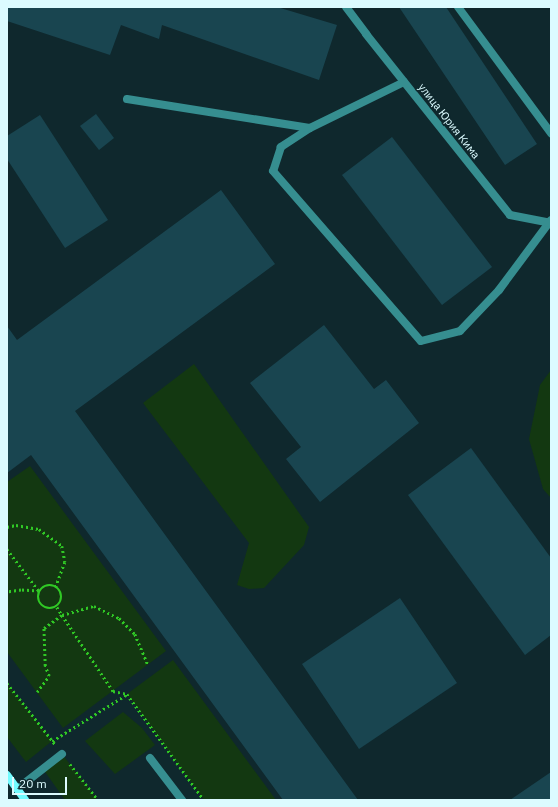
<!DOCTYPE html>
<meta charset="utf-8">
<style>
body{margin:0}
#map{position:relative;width:558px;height:807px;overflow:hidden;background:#0f282d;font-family:"IBM Plex Sans",sans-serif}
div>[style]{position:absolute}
.green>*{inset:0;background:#133811}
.building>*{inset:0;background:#194550}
.path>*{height:2.5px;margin-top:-1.25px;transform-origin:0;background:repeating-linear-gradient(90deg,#30c925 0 2px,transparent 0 5px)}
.path>.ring{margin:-1.25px;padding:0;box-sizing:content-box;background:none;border:2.5px solid #30c925;border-radius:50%}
.service>*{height:8px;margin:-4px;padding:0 4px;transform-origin:4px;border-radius:4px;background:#368e90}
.minor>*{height:8px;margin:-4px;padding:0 4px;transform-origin:4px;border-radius:4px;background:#368e90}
.secondary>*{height:8px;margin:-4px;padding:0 4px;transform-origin:4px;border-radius:4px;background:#73fcff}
span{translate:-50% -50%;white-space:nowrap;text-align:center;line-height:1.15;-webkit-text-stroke:3px #0f282d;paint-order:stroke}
.street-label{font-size:11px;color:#dcfbff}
.frame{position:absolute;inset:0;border:8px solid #dcfbff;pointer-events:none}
.scale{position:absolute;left:12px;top:777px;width:55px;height:18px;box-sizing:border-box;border:2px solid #dcfbff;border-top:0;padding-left:5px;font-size:12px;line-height:14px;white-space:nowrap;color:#dcfbff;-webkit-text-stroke:3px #0f282d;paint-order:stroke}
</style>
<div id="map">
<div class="green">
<div style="clip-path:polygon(194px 364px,309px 527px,304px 545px,264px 588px,249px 589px,237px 585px,249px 543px,143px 403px)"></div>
<div style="clip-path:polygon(551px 370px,551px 498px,543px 489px,529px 439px,540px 385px)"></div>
<div style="clip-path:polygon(30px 466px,166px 651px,63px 728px,7px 652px,7px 482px)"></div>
<div style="clip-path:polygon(173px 660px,276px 800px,204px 800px,127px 694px)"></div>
<div style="clip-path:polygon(7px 683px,52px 741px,26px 762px,7px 737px)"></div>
<div style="clip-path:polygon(123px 712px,142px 728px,155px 745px,115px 774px,85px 741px)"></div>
<div style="clip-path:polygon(62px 754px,98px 800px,65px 800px,43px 769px)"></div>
</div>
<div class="building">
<div style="clip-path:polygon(7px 7px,277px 7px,337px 25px,319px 80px,162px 25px,159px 39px,121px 25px,110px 55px,7px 21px)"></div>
<div style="clip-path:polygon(399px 7px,446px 7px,537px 144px,505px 165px)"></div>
<div style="clip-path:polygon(96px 114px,114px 138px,99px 150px,80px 126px)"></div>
<div style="clip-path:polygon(40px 115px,108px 220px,65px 248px,7px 159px,7px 136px)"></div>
<div style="clip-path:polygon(392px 137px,492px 267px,442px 305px,342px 175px)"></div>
<div style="clip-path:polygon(221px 190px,275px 264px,75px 411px,358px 800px,283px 800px,31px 455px,7px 473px,7px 326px,17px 340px)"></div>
<div style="clip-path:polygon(324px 325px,374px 389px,386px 380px,419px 423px,320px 502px,286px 459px,301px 447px,250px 383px)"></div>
<div style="clip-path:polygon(471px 448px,551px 558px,551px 635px,525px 655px,408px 495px)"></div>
<div style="clip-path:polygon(400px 598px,457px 683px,359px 749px,302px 664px)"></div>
<div style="clip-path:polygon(551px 772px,551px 800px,510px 800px)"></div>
</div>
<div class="path">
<div style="left:7px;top:527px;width:9px;rotate:-13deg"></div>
<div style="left:16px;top:525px;width:23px;rotate:10deg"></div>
<div style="left:39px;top:529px;width:29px;rotate:36deg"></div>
<div style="left:62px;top:546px;width:16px;rotate:79deg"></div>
<div style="left:65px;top:562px;width:27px;rotate:110deg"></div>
<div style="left:7px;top:549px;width:53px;rotate:52.7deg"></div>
<div style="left:39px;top:591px;width:18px;rotate:-177deg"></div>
<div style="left:21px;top:590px;width:14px;rotate:172deg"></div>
<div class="ring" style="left:38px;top:585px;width:21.5px;height:21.5px"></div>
<div style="left:57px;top:607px;width:9px;rotate:58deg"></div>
<div style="left:62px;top:615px;width:33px;rotate:-16deg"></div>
<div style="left:94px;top:606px;width:28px;rotate:26deg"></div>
<div style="left:119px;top:618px;width:23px;rotate:45deg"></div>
<div style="left:135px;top:634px;width:33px;rotate:67deg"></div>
<div style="left:7px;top:683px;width:78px;rotate:51.8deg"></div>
<div style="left:37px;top:692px;width:20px;rotate:-53deg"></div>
<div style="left:49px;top:676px;width:11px;rotate:-112deg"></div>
<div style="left:45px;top:666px;width:38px;rotate:-92deg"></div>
<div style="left:44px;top:628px;width:22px;rotate:-36deg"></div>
<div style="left:62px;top:615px;width:92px;rotate:56.1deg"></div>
<div style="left:113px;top:691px;width:14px;rotate:12deg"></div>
<div style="left:127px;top:694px;width:131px;rotate:54deg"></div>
<div style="left:52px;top:741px;width:87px;rotate:-31.9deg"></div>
<div style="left:70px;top:764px;width:46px;rotate:52.1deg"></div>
</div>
<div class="service">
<div style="left:458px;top:7px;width:157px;rotate:53.6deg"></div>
<div style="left:404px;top:82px;width:105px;rotate:153.9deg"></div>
<div style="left:310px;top:128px;width:35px;rotate:147deg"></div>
<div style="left:281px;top:147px;width:25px;rotate:108deg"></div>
<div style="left:273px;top:171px;width:225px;rotate:49deg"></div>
<div style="left:421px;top:341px;width:40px;rotate:-14.4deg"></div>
<div style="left:460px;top:331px;width:57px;rotate:-46.4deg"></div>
<div style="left:499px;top:290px;width:87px;rotate:-53.4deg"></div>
<div style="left:127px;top:99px;width:185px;rotate:9deg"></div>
<div style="left:150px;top:758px;width:53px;rotate:52.7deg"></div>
<div style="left:17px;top:789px;width:57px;rotate:-37.9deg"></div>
</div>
<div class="minor">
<div style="left:346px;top:7px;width:34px;rotate:53deg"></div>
<div style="left:366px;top:34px;width:231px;rotate:51.5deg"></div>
<div style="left:510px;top:215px;width:42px;rotate:11deg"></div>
</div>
<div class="secondary">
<div style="left:7px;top:775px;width:31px;rotate:54deg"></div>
</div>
<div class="street-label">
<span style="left:449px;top:121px;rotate:52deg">улица Юрия Кима</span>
</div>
<div class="frame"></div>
<div class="scale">20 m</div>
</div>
